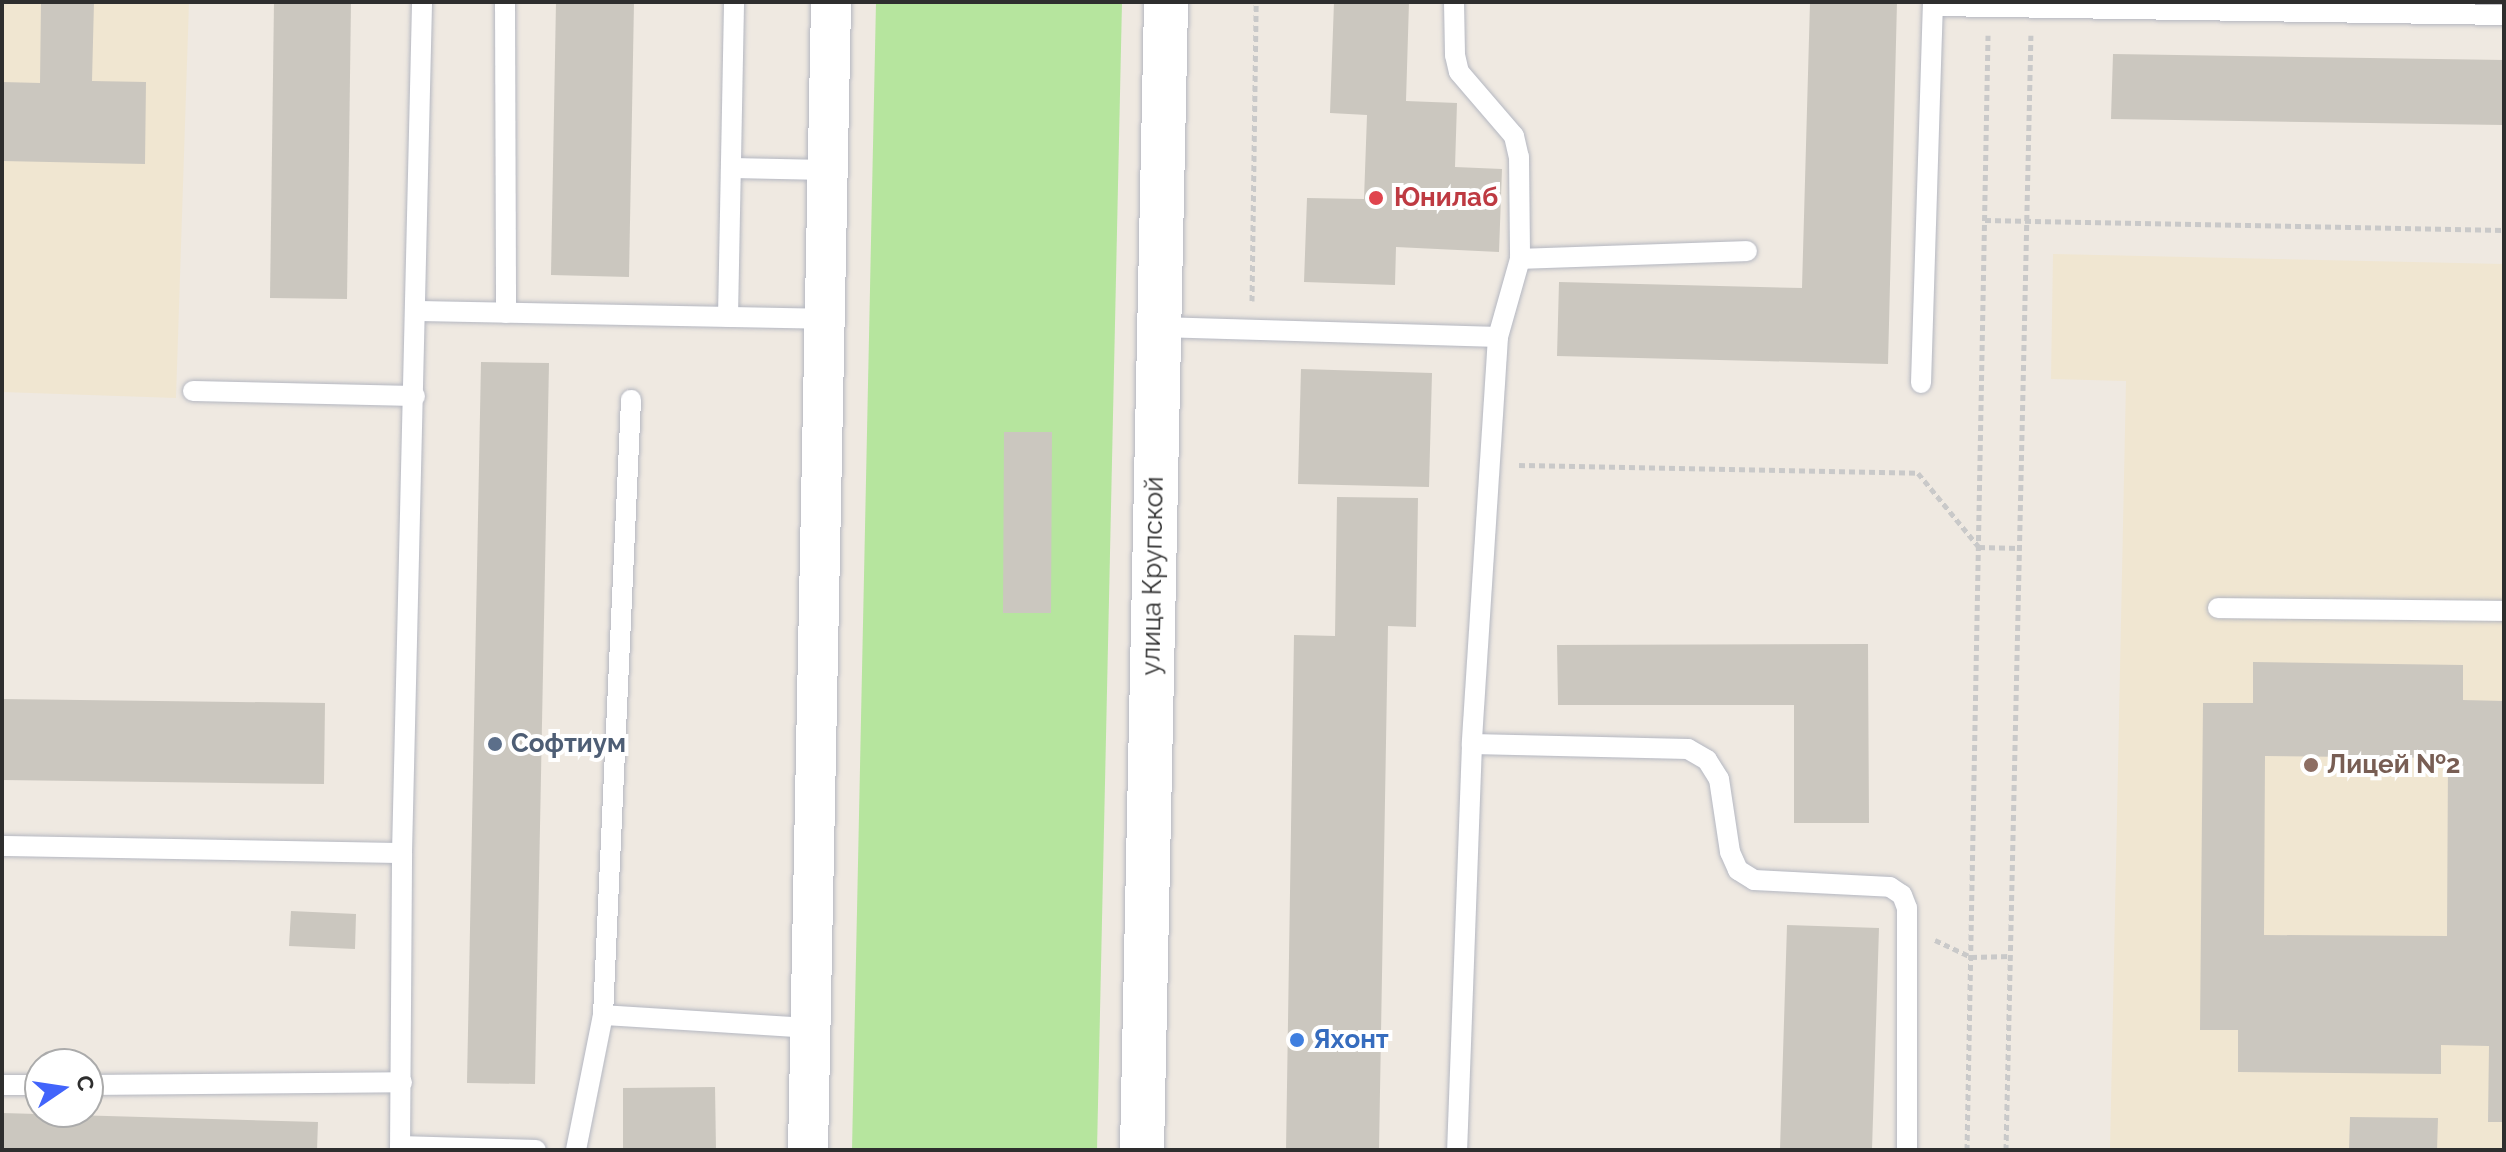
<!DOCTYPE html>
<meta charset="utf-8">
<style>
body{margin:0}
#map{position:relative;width:2506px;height:1152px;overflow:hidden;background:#efe9e1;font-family:Raleway,sans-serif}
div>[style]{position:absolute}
.education>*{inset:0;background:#f0e6d1}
.green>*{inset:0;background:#b6e59e}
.building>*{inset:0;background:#cbc7bf}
.path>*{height:5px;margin-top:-2.5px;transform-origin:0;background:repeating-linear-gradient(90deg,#c9c9c9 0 6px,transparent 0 10px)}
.roads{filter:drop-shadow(0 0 2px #b4b7c1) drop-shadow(0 0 2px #b4b7c1)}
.lane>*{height:20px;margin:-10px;padding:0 10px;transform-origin:10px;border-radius:10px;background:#fff}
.street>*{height:40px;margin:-20px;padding:0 20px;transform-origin:20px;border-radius:20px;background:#fff}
.secondary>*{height:44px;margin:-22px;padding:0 22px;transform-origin:22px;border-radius:22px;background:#fff}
.dots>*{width:22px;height:22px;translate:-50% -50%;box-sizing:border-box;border:4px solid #fff;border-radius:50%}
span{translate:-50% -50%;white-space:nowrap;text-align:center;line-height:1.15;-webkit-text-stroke:8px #fff;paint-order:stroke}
.health-label{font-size:26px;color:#be3a42;font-weight:700}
.left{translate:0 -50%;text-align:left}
.street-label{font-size:26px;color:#2e2e2e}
.service-label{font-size:26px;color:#4e5e75;font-weight:700}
.education-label{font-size:26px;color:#785e54;font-weight:700}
.shop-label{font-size:26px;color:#366cbe;font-weight:700}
.frame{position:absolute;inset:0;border:4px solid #2e2e2e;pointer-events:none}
.north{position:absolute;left:24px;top:1048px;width:80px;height:80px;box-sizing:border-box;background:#fff;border:2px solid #ababab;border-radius:50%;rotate:77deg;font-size:22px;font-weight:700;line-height:32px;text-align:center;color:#2e2e2e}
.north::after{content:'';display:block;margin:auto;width:28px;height:36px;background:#4264fb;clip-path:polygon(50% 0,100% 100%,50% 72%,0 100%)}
</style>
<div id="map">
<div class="education">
<div style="clip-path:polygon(2px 2px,189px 2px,176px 398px,2px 392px)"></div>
<div style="clip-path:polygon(2053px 254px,2504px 264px,2504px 1150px,2110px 1150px,2126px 381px,2051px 379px)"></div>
</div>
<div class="green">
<div style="clip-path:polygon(876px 2px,1122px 2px,1097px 1150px,852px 1150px)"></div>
</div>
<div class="building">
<div style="clip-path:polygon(41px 2px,94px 2px,92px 81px,146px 82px,145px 164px,2px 161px,2px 82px,40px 83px)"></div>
<div style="clip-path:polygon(274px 2px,351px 2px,347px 299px,270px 298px)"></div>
<div style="clip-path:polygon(556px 2px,634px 2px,629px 277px,551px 275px)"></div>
<div style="clip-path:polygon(1334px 2px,1409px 2px,1406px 101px,1457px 103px,1455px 167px,1502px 169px,1499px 252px,1396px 247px,1395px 285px,1304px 282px,1307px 198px,1364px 199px,1367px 115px,1330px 113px)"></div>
<div style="clip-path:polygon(1810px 2px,1897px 2px,1888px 364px,1557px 356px,1559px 282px,1802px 288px)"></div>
<div style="clip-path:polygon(2113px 54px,2504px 60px,2504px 125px,2111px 119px)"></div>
<div style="clip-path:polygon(481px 362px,549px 363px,535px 1084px,467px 1083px)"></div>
<div style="clip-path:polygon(1301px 369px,1432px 373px,1429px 487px,1298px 484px)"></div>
<div style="clip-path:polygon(1004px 432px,1052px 432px,1051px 613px,1003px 613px)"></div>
<div style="clip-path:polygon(1337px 497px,1418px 498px,1416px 627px,1388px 626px,1379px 1150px,1286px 1150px,1294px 635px,1335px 636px)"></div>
<div style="clip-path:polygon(1868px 644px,1869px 823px,1794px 823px,1794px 705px,1558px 705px,1557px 645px)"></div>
<div style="clip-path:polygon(evenodd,2253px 662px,2463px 665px,2463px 700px,2504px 701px,2504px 1122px,2488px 1122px,2489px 1046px,2441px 1045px,2441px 1074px,2238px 1072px,2238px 1030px,2200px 1030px,2203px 703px,2253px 703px,2253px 662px,2265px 756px,2448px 758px,2447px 936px,2264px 935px,2265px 756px)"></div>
<div style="clip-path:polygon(2px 699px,325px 703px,324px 784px,2px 780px)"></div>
<div style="clip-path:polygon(291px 911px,356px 914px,355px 949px,289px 946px)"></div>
<div style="clip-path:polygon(1787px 925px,1879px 928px,1872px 1150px,1780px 1150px)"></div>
<div style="clip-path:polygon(715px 1087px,716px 1150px,623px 1150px,623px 1088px)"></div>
<div style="clip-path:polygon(2px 1113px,318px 1122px,317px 1150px,2px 1150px)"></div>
<div style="clip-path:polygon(2350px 1117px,2438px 1118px,2437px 1150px,2349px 1150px)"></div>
</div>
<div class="path">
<div style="left:1985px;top:220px;width:519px;rotate:1.1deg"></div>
<div style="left:1252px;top:301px;width:299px;rotate:-89.2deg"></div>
<div style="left:1519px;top:465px;width:399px;rotate:1.1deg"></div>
<div style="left:1918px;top:473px;width:96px;rotate:50.5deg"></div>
<div style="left:1979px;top:547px;width:40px;rotate:1.4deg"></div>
<div style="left:1935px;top:940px;width:40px;rotate:25deg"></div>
<div style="left:1971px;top:957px;width:40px;rotate:-1.4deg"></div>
<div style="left:1967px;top:1150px;width:1115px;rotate:-88.92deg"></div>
<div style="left:2006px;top:1150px;width:1115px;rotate:-88.72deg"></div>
</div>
<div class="roads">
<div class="lane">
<div style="left:505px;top:2px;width:311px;rotate:89.8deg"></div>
<div style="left:1454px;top:2px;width:53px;rotate:88.9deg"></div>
<div style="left:1455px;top:55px;width:17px;rotate:77deg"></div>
<div style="left:1459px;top:72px;width:84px;rotate:49.3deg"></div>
<div style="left:1514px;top:136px;width:22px;rotate:77deg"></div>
<div style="left:1519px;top:157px;width:102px;rotate:89.4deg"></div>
<div style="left:1520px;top:259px;width:81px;rotate:105.8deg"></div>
<div style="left:1498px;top:337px;width:408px;rotate:93.7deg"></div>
<div style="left:1472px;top:744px;width:406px;rotate:92.1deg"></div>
<div style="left:1933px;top:6px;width:571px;rotate:0.9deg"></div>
<div style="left:731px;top:168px;width:97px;rotate:1.2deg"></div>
<div style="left:1520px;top:259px;width:227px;rotate:-2deg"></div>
<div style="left:416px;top:311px;width:409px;rotate:1.1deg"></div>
<div style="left:728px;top:317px;width:315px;rotate:-88.9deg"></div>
<div style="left:1160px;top:327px;width:338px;rotate:1.7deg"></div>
<div style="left:1921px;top:383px;width:381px;rotate:-88.2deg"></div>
<div style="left:193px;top:391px;width:222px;rotate:1.3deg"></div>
<div style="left:2218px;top:608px;width:286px;rotate:0.6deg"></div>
<div style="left:1472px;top:744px;width:216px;rotate:1.3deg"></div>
<div style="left:1688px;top:749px;width:22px;rotate:30deg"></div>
<div style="left:1707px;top:760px;width:22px;rotate:58deg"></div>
<div style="left:1719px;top:779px;width:74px;rotate:81.4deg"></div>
<div style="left:1730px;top:852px;width:20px;rotate:66deg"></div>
<div style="left:1738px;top:870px;width:19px;rotate:32deg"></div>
<div style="left:1754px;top:880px;width:136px;rotate:2.9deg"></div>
<div style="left:1890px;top:887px;width:14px;rotate:34deg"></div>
<div style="left:1902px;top:895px;width:14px;rotate:69deg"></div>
<div style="left:1907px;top:908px;width:242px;rotate:90deg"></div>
<div style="left:2px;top:846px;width:400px;rotate:1deg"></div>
<div style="left:603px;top:1015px;width:616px;rotate:-87.39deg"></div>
<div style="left:2px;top:1085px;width:38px"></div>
<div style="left:88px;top:1085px;width:314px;rotate:-0.5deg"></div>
<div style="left:400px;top:1146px;width:136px;rotate:1.7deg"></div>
<div style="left:400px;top:1150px;width:297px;rotate:-89.6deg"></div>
<div style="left:402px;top:853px;width:851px;rotate:-88.65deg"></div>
<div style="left:576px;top:1150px;width:138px;rotate:-78.7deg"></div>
<div style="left:603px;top:1015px;width:207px;rotate:3.6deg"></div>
</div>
<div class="street">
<div style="left:808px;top:1150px;width:1148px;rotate:-88.85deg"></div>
</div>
<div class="secondary">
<div style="left:1142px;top:1150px;width:1148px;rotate:-88.8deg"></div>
</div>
</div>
<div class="dots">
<div style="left:1376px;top:198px;background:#e0444e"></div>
<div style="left:495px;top:744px;background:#5c6f8a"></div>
<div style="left:2311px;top:765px;background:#8d6e63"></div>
<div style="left:1297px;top:1040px;background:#3f7fe0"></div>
</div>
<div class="health-label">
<span class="left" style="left:1394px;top:198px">Юнилаб</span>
</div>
<div class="street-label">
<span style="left:1153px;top:576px;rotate:-89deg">улица Крупской</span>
</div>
<div class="service-label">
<span class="left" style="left:511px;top:744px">Софтиум</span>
</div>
<div class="education-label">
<span class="left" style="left:2327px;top:765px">Лицей №2</span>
</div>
<div class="shop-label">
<span class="left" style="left:1313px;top:1040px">Яхонт</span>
</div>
<div class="frame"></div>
<div class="north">С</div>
</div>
